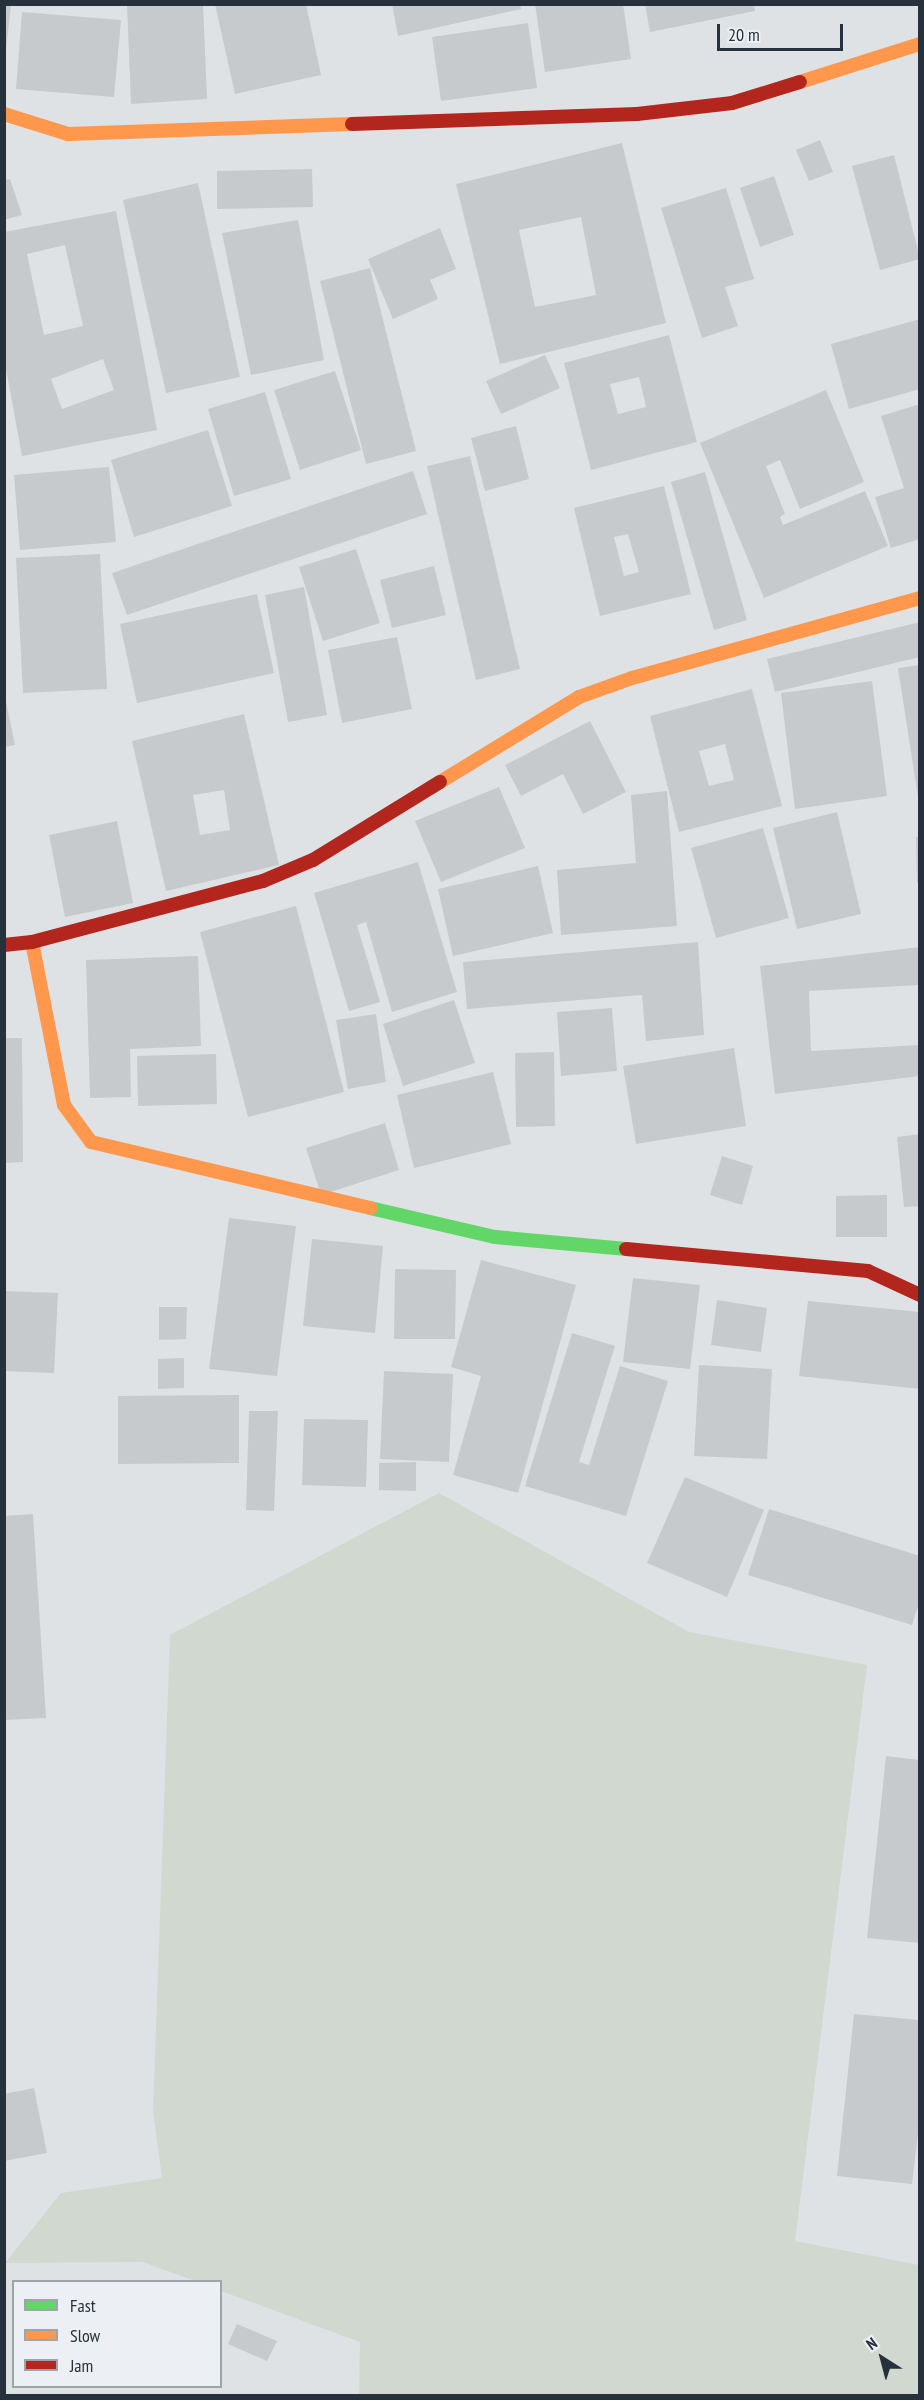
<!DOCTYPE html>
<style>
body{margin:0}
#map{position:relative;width:924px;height:2400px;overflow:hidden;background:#dfe2e4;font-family:"PT Sans Narrow",sans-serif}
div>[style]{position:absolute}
.green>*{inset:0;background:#d1d8cf}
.building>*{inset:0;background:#c7cacc}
.fast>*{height:14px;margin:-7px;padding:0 7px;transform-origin:7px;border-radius:7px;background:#63d668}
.slow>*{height:14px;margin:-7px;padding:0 7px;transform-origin:7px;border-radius:7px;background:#ff974d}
.jam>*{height:14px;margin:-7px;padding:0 7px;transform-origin:7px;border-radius:7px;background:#b3261e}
span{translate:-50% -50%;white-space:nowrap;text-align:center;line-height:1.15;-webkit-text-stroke:4.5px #ecf0f4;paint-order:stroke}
.frame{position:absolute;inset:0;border:6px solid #27313c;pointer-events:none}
.legend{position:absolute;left:12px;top:2280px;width:210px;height:108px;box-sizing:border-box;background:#ecf0f4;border:2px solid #9da4aa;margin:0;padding:8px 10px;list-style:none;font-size:18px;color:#27313c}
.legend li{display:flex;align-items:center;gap:12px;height:30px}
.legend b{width:30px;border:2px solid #9da4aa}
.north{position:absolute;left:852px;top:2328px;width:60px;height:60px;-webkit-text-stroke:4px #ecf0f4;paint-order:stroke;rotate:324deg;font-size:16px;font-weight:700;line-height:24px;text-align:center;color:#27313c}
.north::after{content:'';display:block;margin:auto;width:21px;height:27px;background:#27313c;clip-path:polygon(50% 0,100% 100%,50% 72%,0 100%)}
.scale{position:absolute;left:717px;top:24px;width:126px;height:27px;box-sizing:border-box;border:3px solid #27313c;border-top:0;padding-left:8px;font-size:18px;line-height:21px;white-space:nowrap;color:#27313c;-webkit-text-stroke:4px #ecf0f4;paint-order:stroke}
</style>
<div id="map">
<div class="green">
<div style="clip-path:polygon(439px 1493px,689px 1632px,867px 1665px,795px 2241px,919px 2265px,919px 2395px,359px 2395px,360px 2342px,221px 2291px,220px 2282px,195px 2281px,143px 2262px,5px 2263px,61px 2193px,162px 2178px,153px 2111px,170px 1635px)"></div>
</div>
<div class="building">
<div style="clip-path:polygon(127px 4px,203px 4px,207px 99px,131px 104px)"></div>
<div style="clip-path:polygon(215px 4px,306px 4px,321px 75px,235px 94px)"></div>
<div style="clip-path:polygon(392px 4px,520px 4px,521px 9px,398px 36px)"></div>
<div style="clip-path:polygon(535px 4px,623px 4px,631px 59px,545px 72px)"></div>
<div style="clip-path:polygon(645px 4px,754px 4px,755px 11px,650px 32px)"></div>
<div style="clip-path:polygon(4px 5px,11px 5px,6px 50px,4px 50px)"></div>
<div style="clip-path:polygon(22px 12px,121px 20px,114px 97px,16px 89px)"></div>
<div style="clip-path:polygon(528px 23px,537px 88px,441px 101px,432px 37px)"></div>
<div style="clip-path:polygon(820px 140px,833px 172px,809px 181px,796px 150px)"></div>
<div style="clip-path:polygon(evenodd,622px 143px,666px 323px,500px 364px,456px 184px,622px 143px,581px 217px,596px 295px,535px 307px,519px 230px,581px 217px)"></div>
<div style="clip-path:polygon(894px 155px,920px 259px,880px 270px,852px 166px)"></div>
<div style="clip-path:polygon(312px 169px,313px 207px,217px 209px,217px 171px)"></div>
<div style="clip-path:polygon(774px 176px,794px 235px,760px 247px,740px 188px)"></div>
<div style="clip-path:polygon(10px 179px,22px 215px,4px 220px,4px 180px)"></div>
<div style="clip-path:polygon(198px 183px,240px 377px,166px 393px,123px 200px)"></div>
<div style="clip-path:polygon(726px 188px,754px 279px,725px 287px,738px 326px,702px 338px,661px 208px)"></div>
<div style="clip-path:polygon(evenodd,116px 211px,157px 430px,22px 456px,4px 358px,4px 232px,116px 211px,65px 245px,83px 326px,44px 335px,27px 254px,65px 245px,116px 211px,103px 359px,114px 390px,62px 409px,51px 379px,103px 359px)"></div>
<div style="clip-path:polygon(298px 220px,324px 360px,251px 375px,222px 233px)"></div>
<div style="clip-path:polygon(440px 228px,456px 269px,430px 280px,438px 299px,393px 319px,368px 259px)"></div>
<div style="clip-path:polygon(370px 268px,416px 451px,366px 464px,320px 281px)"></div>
<div style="clip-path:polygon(920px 319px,920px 389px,849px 409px,831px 344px)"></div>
<div style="clip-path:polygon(evenodd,669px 335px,697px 442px,591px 470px,564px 363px,669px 335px,639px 377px,646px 407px,618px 414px,610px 384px,639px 377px)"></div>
<div style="clip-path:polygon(545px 355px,560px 388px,501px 414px,486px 381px)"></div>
<div style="clip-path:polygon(335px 371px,361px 450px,300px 470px,274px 390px)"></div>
<div style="clip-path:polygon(826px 390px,864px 482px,800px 509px,780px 460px,766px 466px,785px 514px,780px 517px,783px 525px,865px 491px,888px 546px,764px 598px,700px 443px)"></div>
<div style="clip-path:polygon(265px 392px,291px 479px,234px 496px,208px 409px)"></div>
<div style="clip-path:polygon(920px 404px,920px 539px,891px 548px,875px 497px,904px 488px,881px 416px)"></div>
<div style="clip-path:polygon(516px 426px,529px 479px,485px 491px,471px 438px)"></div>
<div style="clip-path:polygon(208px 430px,232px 506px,134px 537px,111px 460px)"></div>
<div style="clip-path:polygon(470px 456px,520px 669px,476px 680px,427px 466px)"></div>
<div style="clip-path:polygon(109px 467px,116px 542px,20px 550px,14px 475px)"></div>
<div style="clip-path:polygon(413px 471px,427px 514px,127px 615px,112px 573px)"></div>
<div style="clip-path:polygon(705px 472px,747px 620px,714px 630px,671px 482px)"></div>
<div style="clip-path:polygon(evenodd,664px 486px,691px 594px,600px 616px,574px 508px,664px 486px,628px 534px,639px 572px,624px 576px,614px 537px,628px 534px)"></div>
<div style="clip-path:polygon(356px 549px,380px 623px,323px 641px,299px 567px)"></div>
<div style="clip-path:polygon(100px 554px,107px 689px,23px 693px,16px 558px)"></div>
<div style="clip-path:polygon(434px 566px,446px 615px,392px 628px,380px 580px)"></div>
<div style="clip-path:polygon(304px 587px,327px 715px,288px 722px,265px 595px)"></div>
<div style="clip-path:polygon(257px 594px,274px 673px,137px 703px,120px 624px)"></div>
<div style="clip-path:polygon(920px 622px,920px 657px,775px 692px,767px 659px)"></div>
<div style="clip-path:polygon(397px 637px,412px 709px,342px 723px,328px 650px)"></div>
<div style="clip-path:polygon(920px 665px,920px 797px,918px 797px,898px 668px)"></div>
<div style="clip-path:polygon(872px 681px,887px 796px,795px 809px,781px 693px)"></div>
<div style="clip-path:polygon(evenodd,752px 689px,782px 806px,679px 832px,650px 716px,752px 689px,725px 744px,734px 780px,709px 786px,699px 751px,725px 744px)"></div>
<div style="clip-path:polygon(4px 692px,15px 745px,4px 747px)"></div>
<div style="clip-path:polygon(evenodd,244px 714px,279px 865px,166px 891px,132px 741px,244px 714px,224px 790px,230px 830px,200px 835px,193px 795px,224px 790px)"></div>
<div style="clip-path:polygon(590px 721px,626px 792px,583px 814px,563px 774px,521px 796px,505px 765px)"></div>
<div style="clip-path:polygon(499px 787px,525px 848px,441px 882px,415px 821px)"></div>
<div style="clip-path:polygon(667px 791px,677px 926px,561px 935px,557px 870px,636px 863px,631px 795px)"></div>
<div style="clip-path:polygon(837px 812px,861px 914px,797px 929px,773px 828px)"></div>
<div style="clip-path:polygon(117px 821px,133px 903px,65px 917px,49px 835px)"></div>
<div style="clip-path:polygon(763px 828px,789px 918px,716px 938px,691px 848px)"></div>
<div style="clip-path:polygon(916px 837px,920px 837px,920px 883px,917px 883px)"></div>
<div style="clip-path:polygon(418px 862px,457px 992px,392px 1012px,366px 922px,357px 925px,380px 1002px,349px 1011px,314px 893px)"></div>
<div style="clip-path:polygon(538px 866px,553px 933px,453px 956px,438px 889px)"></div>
<div style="clip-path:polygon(296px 906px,344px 1092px,248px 1117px,200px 932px)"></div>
<div style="clip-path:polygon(698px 942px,704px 1035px,646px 1041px,642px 995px,467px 1009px,463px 962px)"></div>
<div style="clip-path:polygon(920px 947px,920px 985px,809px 991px,811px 1051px,920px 1045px,920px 1076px,775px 1094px,760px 966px)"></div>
<div style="clip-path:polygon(198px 956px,201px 1046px,130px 1049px,131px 1097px,90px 1098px,86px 960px)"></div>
<div style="clip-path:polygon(454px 1000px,475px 1063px,403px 1086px,383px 1024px)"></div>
<div style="clip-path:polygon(612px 1008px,617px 1071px,561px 1076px,557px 1012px)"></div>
<div style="clip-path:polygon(376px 1014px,386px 1082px,348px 1089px,336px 1020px)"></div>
<div style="clip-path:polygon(4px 1038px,22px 1038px,23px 1162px,4px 1163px)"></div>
<div style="clip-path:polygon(734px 1048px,746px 1126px,636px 1144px,623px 1066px)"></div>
<div style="clip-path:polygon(554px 1052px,555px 1126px,516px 1127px,515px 1053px)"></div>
<div style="clip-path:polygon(216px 1054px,217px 1104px,138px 1106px,137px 1056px)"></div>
<div style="clip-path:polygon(493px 1072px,511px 1144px,414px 1168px,397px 1095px)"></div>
<div style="clip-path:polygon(385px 1123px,399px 1170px,321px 1195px,306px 1148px)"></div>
<div style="clip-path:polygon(920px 1134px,920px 1206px,904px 1207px,897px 1137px)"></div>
<div style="clip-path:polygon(722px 1156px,753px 1166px,742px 1205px,710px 1195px)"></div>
<div style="clip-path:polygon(887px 1195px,887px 1237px,836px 1237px,836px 1196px)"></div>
<div style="clip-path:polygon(229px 1218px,296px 1226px,277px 1376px,209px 1369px)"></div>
<div style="clip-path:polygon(312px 1239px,383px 1246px,375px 1333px,303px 1326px)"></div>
<div style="clip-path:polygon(481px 1260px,576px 1285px,518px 1493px,453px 1475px,481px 1376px,451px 1367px)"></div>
<div style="clip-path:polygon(395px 1269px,456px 1270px,455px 1339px,394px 1339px)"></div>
<div style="clip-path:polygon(633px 1278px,700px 1285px,690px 1369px,623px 1362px)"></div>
<div style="clip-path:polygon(4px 1291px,58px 1293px,54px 1373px,4px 1371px)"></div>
<div style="clip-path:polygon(717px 1300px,767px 1308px,761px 1352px,711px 1345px)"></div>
<div style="clip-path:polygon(808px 1301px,920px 1312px,920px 1389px,799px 1376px)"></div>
<div style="clip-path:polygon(159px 1307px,187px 1307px,186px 1339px,159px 1340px)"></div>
<div style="clip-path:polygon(572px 1333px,615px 1346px,579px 1462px,589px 1465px,620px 1366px,668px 1381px,626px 1516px,525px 1486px)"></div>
<div style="clip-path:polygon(184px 1358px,184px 1388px,158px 1389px,158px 1359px)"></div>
<div style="clip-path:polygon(699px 1365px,772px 1369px,767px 1459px,694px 1456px)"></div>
<div style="clip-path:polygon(384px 1371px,453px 1374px,449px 1462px,380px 1459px)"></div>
<div style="clip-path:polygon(239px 1395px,239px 1463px,118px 1464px,118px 1396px)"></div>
<div style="clip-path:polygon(249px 1411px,278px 1411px,274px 1511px,246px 1510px)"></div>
<div style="clip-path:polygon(304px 1419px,368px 1420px,366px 1487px,302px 1485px)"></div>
<div style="clip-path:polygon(416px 1462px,416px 1491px,379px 1490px,379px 1463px)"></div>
<div style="clip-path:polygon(685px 1477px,764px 1510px,727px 1597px,647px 1563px)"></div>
<div style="clip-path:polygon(769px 1509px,920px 1556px,920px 1600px,912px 1625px,748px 1575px)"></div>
<div style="clip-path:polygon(33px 1514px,46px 1718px,4px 1720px,4px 1516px)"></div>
<div style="clip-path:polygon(886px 1756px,920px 1760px,920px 1943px,867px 1938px)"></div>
<div style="clip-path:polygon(854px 2014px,920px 2020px,920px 2117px,912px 2184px,837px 2176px)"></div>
<div style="clip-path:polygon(34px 2088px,47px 2153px,4px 2161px,4px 2094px)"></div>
<div style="clip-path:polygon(237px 2324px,277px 2341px,267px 2361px,228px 2344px)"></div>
</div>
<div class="fast">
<div style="left:370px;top:1208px;width:128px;rotate:13.1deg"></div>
<div style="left:495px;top:1237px;width:132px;rotate:5.2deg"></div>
</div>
<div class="slow">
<div style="left:800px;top:82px;width:126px;rotate:-17.6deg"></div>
<div style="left:4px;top:114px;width:67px;rotate:17.4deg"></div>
<div style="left:68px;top:134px;width:284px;rotate:-2deg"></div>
<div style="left:440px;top:782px;width:163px;rotate:-31.4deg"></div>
<div style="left:579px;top:697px;width:56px;rotate:-19.7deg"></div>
<div style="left:632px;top:678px;width:299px;rotate:-15.5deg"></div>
<div style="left:32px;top:942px;width:166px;rotate:78.9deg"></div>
<div style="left:64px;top:1105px;width:46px;rotate:53.9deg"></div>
<div style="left:91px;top:1142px;width:287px;rotate:13.3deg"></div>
</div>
<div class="jam">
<div style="left:352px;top:124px;width:285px;rotate:-2deg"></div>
<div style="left:637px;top:114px;width:96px;rotate:-6.6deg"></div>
<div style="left:732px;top:103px;width:71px;rotate:-17.2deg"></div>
<div style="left:4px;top:945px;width:28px;rotate:-6deg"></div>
<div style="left:32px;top:942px;width:239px;rotate:-14.8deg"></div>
<div style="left:263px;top:881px;width:54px;rotate:-22.8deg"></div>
<div style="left:313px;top:860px;width:149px;rotate:-31.6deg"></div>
<div style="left:626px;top:1249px;width:243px;rotate:5.2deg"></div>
<div style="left:868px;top:1271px;width:57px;rotate:24.8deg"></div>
</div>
<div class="frame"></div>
<ul class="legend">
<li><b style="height:8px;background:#63d668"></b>Fast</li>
<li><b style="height:8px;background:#ff974d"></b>Slow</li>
<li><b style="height:8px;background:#b3261e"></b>Jam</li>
</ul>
<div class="north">N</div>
<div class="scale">20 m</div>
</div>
